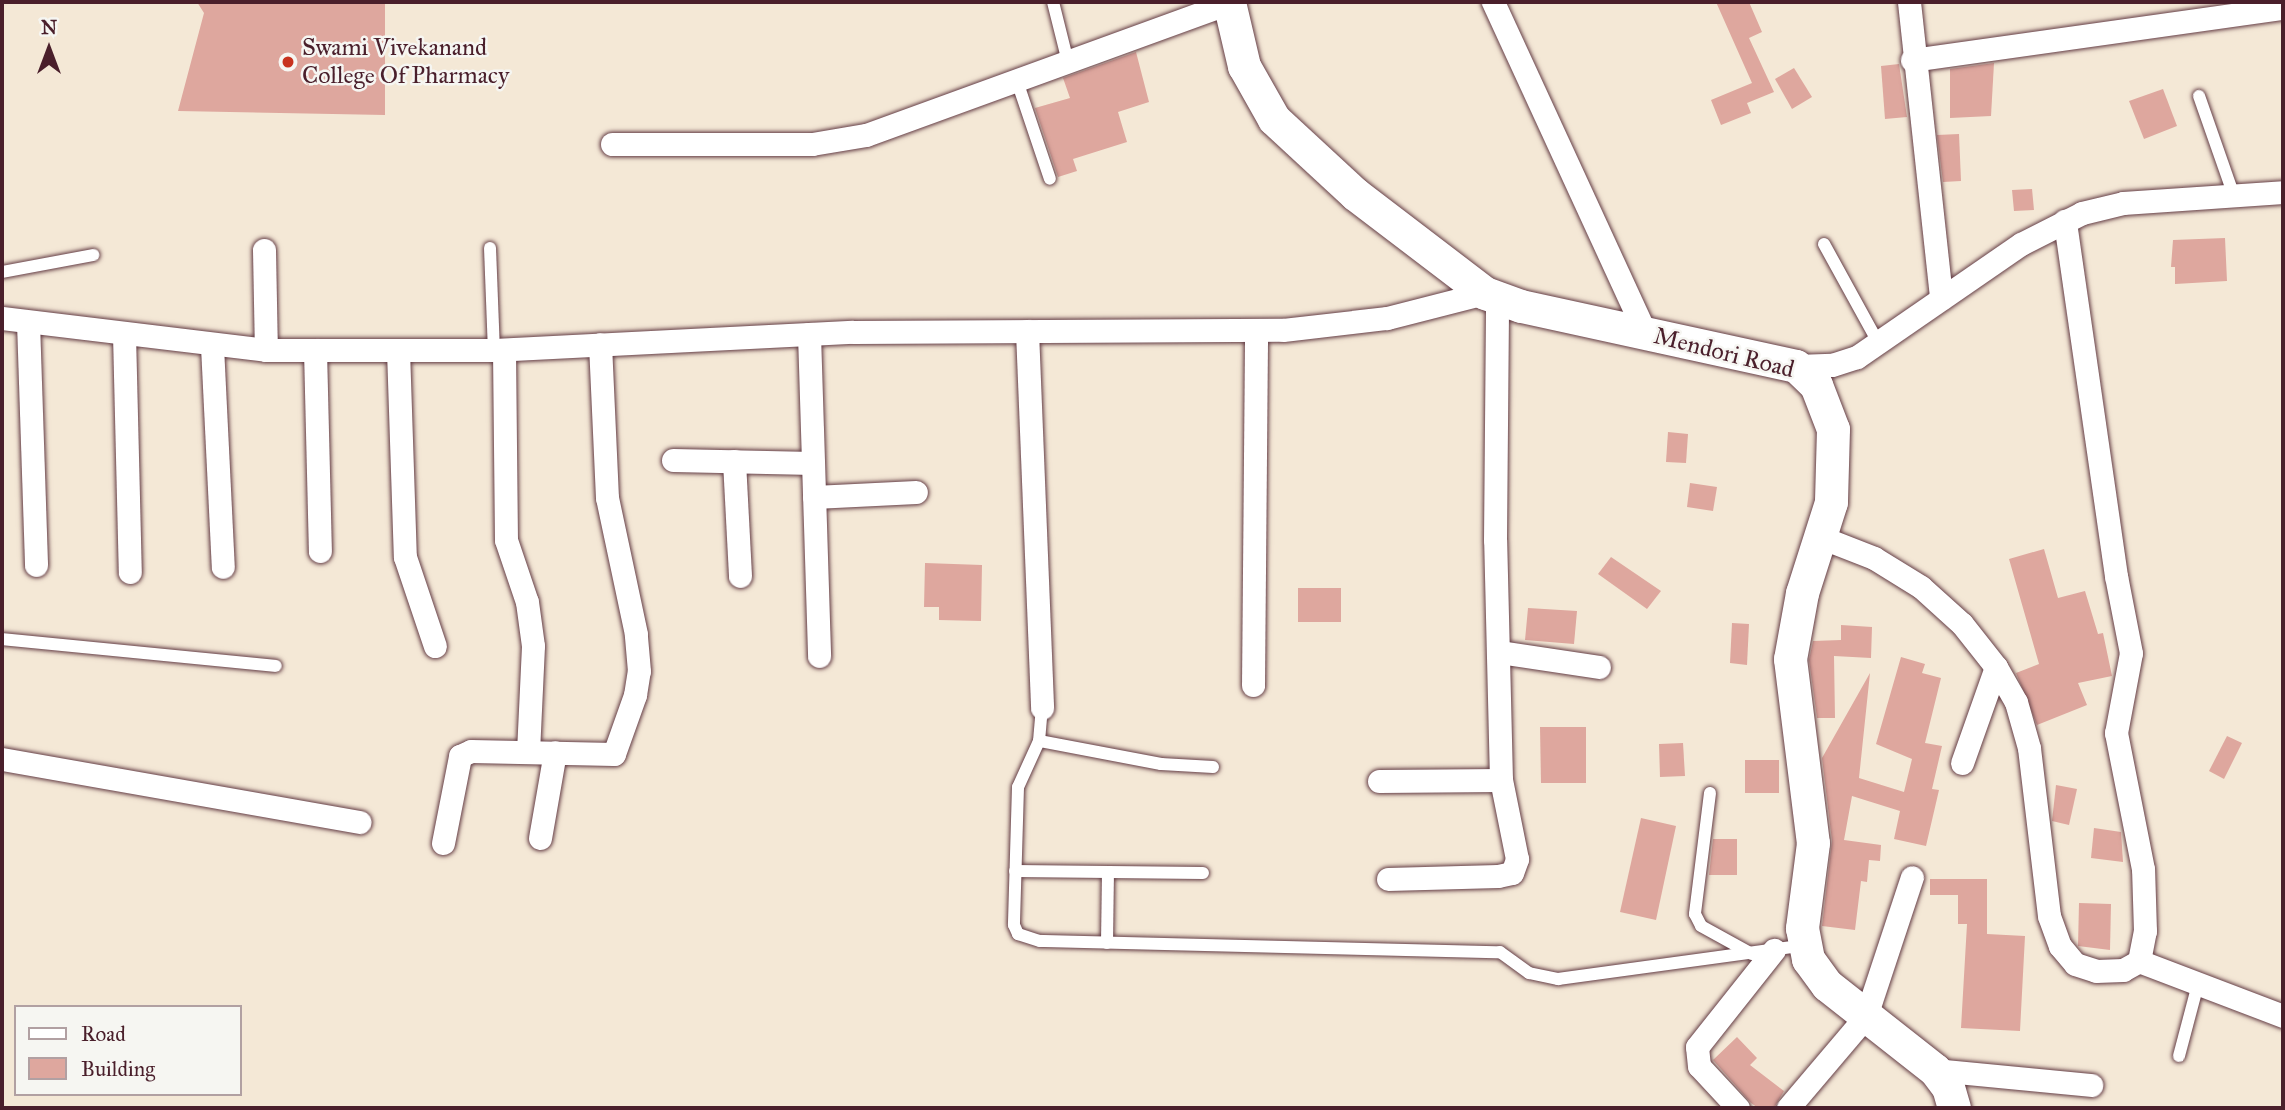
<!DOCTYPE html>
<style>
body{margin:0}
#map{position:relative;width:2285px;height:1110px;overflow:hidden;background:#f4e8d6;font-family:"IM FELL Great Primer",serif}
div>[style]{position:absolute}
.building>*{inset:0;background:#dea79e}
.roads{filter:drop-shadow(0 0 2px #643d45) drop-shadow(0 0 2px #643d45)}
.lane>*{height:12px;margin:-6px;padding:0 6px;transform-origin:6px;border-radius:6px;background:#fff}
.street>*{height:23px;margin:-11.5px;padding:0 11.5px;transform-origin:11.5px;border-radius:11.5px;background:#fff}
.secondary>*{height:33px;margin:-16.5px;padding:0 16.5px;transform-origin:16.5px;border-radius:16.5px;background:#fff}
.dots>*{width:19px;height:19px;translate:-50% -50%;box-sizing:border-box;border:4px solid #f6f6f2;border-radius:50%}
span{translate:-50% -50%;white-space:nowrap;text-align:center;line-height:1.15;-webkit-text-stroke:5px #f6f6f2;paint-order:stroke}
.poi-label{font-size:24px;color:#4a1f2b}
.left{translate:0 -50%;text-align:left}
.street-label{font-size:24px;color:#4a1f2b}
.frame{position:absolute;inset:0;border:4px solid #4a1f2b;pointer-events:none}
.legend{position:absolute;left:14px;top:1005px;width:228px;height:91px;box-sizing:border-box;background:#f6f6f2;border:2px solid #b1a0a2;margin:0;padding:9px 12px;list-style:none;font-size:21px;color:#4a1f2b}
.legend li{display:flex;align-items:center;gap:14px;height:35px}
.legend b{width:35px;border:2px solid #b1a0a2}
.north{position:absolute;left:14px;top:14px;width:70px;height:70px;-webkit-text-stroke:5px #f6f6f2;paint-order:stroke;rotate:0deg;font-size:19px;font-weight:700;line-height:28px;text-align:center;color:#4a1f2b}
.north::after{content:'';display:block;margin:auto;width:24px;height:32px;background:#4a1f2b;clip-path:polygon(50% 0,100% 100%,50% 72%,0 100%)}
</style>
<div id="map">
<div class="building">
<div style="clip-path:polygon(197px 2px,385px 2px,385px 115px,178px 111px,204px 13px)"></div>
<div style="clip-path:polygon(1716px 2px,1749px 2px,1762px 32px,1749px 38px,1774px 92px,1747px 103px,1751px 113px,1721px 125px,1711px 100px,1752px 83px)"></div>
<div style="clip-path:polygon(1136px 52px,1149px 102px,1118px 112px,1127px 142px,1073px 159px,1077px 171px,1058px 177px,1035px 108px,1070px 98px,1063px 78px)"></div>
<div style="clip-path:polygon(1994px 63px,1991px 116px,1950px 118px,1950px 69px)"></div>
<div style="clip-path:polygon(1899px 64px,1907px 117px,1885px 119px,1881px 66px)"></div>
<div style="clip-path:polygon(1794px 68px,1812px 97px,1792px 109px,1775px 79px)"></div>
<div style="clip-path:polygon(2163px 89px,2177px 126px,2144px 139px,2129px 101px)"></div>
<div style="clip-path:polygon(1959px 134px,1961px 181px,1943px 182px,1937px 135px)"></div>
<div style="clip-path:polygon(2032px 189px,2034px 210px,2014px 211px,2012px 190px)"></div>
<div style="clip-path:polygon(2225px 238px,2227px 281px,2175px 284px,2175px 267px,2171px 267px,2173px 240px)"></div>
<div style="clip-path:polygon(1668px 432px,1688px 434px,1686px 463px,1666px 462px)"></div>
<div style="clip-path:polygon(1690px 483px,1717px 487px,1713px 511px,1687px 507px)"></div>
<div style="clip-path:polygon(2044px 549px,2058px 598px,2085px 591px,2098px 634px,2103px 633px,2112px 676px,2078px 683px,2087px 705px,2037px 725px,2016px 673px,2039px 664px,2009px 559px)"></div>
<div style="clip-path:polygon(1611px 557px,1661px 591px,1647px 609px,1598px 574px)"></div>
<div style="clip-path:polygon(925px 563px,982px 565px,981px 621px,939px 620px,939px 607px,924px 607px)"></div>
<div style="clip-path:polygon(1298px 588px,1341px 588px,1341px 622px,1298px 622px)"></div>
<div style="clip-path:polygon(1528px 608px,1577px 611px,1574px 644px,1525px 640px)"></div>
<div style="clip-path:polygon(1732px 623px,1749px 624px,1747px 665px,1730px 663px)"></div>
<div style="clip-path:polygon(1841px 625px,1872px 627px,1871px 658px,1834px 656px,1835px 718px,1817px 718px,1809px 660px,1813px 641px,1841px 640px)"></div>
<div style="clip-path:polygon(1901px 657px,1925px 664px,1922px 673px,1941px 678px,1925px 743px,1942px 746px,1932px 789px,1939px 790px,1926px 846px,1894px 839px,1900px 811px,1852px 796px,1844px 840px,1881px 845px,1880px 861px,1869px 860px,1867px 882px,1861px 881px,1855px 930px,1822px 926px,1832px 841px,1822px 758px,1870px 673px,1859px 778px,1904px 792px,1912px 759px,1876px 744px)"></div>
<div style="clip-path:polygon(1540px 727px,1586px 727px,1586px 783px,1541px 783px)"></div>
<div style="clip-path:polygon(2227px 736px,2242px 743px,2224px 779px,2209px 771px)"></div>
<div style="clip-path:polygon(1683px 743px,1685px 776px,1660px 777px,1659px 744px)"></div>
<div style="clip-path:polygon(1745px 760px,1779px 760px,1779px 793px,1745px 793px)"></div>
<div style="clip-path:polygon(2056px 785px,2077px 789px,2069px 825px,2052px 821px)"></div>
<div style="clip-path:polygon(1641px 818px,1676px 826px,1656px 920px,1620px 912px)"></div>
<div style="clip-path:polygon(2094px 828px,2121px 832px,2123px 862px,2091px 858px)"></div>
<div style="clip-path:polygon(1713px 839px,1737px 839px,1737px 875px,1709px 875px)"></div>
<div style="clip-path:polygon(1930px 879px,1987px 879px,1987px 934px,2025px 936px,2020px 1031px,1961px 1028px,1967px 924px,1958px 924px,1958px 895px,1930px 895px)"></div>
<div style="clip-path:polygon(2079px 903px,2111px 904px,2110px 950px,2078px 946px)"></div>
<div style="clip-path:polygon(1737px 1037px,1757px 1058px,1750px 1065px,1784px 1091px,1774px 1108px,1758px 1108px,1751px 1103px,1713px 1060px)"></div>
</div>
<div class="roads">
<div class="lane">
<div style="left:1053px;top:2px;width:62px;rotate:76deg"></div>
<div style="left:1017px;top:81px;width:103px;rotate:71.4deg"></div>
<div style="left:2199px;top:96px;width:103px;rotate:70.7deg"></div>
<div style="left:1824px;top:244px;width:114px;rotate:61.2deg"></div>
<div style="left:490px;top:248px;width:102px;rotate:87.8deg"></div>
<div style="left:2px;top:272px;width:93px;rotate:-10.6deg"></div>
<div style="left:2px;top:639px;width:275px;rotate:5.6deg"></div>
<div style="left:1039px;top:741px;width:33px;rotate:-85deg"></div>
<div style="left:1213px;top:767px;width:52px;rotate:-176.7deg"></div>
<div style="left:1161px;top:764px;width:124px;rotate:-169.3deg"></div>
<div style="left:1039px;top:741px;width:51px;rotate:114.5deg"></div>
<div style="left:1018px;top:787px;width:138px;rotate:91.7deg"></div>
<div style="left:1014px;top:925px;width:10px;rotate:66deg"></div>
<div style="left:1018px;top:934px;width:23px;rotate:18deg"></div>
<div style="left:1040px;top:941px;width:460px;rotate:1.4deg"></div>
<div style="left:1500px;top:952px;width:36px;rotate:36deg"></div>
<div style="left:1529px;top:973px;width:30px;rotate:12deg"></div>
<div style="left:1558px;top:979px;width:249px;rotate:-7.8deg"></div>
<div style="left:1710px;top:793px;width:122px;rotate:97.1deg"></div>
<div style="left:1695px;top:914px;width:13px;rotate:63deg"></div>
<div style="left:1701px;top:926px;width:58px;rotate:28.8deg"></div>
<div style="left:1015px;top:871px;width:188px;rotate:0.6deg"></div>
<div style="left:1107px;top:943px;width:69px;rotate:-89.2deg"></div>
<div style="left:2179px;top:1056px;width:74px;rotate:-75.2deg"></div>
</div>
<div class="street">
<div style="left:1493px;top:2px;width:364px;rotate:65.3deg"></div>
<div style="left:1909px;top:2px;width:298px;rotate:83.8deg"></div>
<div style="left:1912px;top:60px;width:375px;rotate:-8deg"></div>
<div style="left:612px;top:144px;width:200px"></div>
<div style="left:812px;top:144px;width:55px;rotate:-9.5deg"></div>
<div style="left:866px;top:135px;width:386px;rotate:-20deg"></div>
<div style="left:264px;top:250px;width:100px;rotate:88.9deg"></div>
<div style="left:2px;top:318px;width:266px;rotate:6.9deg"></div>
<div style="left:266px;top:350px;width:228px"></div>
<div style="left:494px;top:350px;width:359px;rotate:-2.9deg"></div>
<div style="left:853px;top:332px;width:430px;rotate:-0.3deg"></div>
<div style="left:1283px;top:330px;width:105px;rotate:-6.6deg"></div>
<div style="left:1387px;top:318px;width:101px;rotate:-14.3deg"></div>
<div style="left:28px;top:322px;width:243px;rotate:88.1deg"></div>
<div style="left:1027px;top:331px;width:377px;rotate:87.7deg"></div>
<div style="left:124px;top:334px;width:238px;rotate:88.6deg"></div>
<div style="left:809px;top:334px;width:322px;rotate:88.2deg"></div>
<div style="left:212px;top:346px;width:221px;rotate:87.2deg"></div>
<div style="left:315px;top:350px;width:201px;rotate:88.6deg"></div>
<div style="left:398px;top:350px;width:207px;rotate:88.1deg"></div>
<div style="left:405px;top:557px;width:94px;rotate:71.4deg"></div>
<div style="left:504px;top:350px;width:190px;rotate:89.4deg"></div>
<div style="left:506px;top:540px;width:65px;rotate:71.3deg"></div>
<div style="left:527px;top:602px;width:44px;rotate:82.2deg"></div>
<div style="left:533px;top:646px;width:105px;rotate:92.7deg"></div>
<div style="left:1796px;top:366px;width:36px;rotate:-2deg"></div>
<div style="left:1832px;top:365px;width:26px;rotate:-18deg"></div>
<div style="left:1857px;top:357px;width:199px;rotate:-34.6deg"></div>
<div style="left:2021px;top:244px;width:68px;rotate:-26.9deg"></div>
<div style="left:2082px;top:213px;width:42px;rotate:-13.7deg"></div>
<div style="left:2123px;top:203px;width:160px;rotate:-3.9deg"></div>
<div style="left:673px;top:460px;width:140px;rotate:1.2deg"></div>
<div style="left:734px;top:461px;width:115px;rotate:87deg"></div>
<div style="left:814px;top:497px;width:102px;rotate:-2.8deg"></div>
<div style="left:1823px;top:538px;width:55px;rotate:21.4deg"></div>
<div style="left:1874px;top:558px;width:55px;rotate:31.7deg"></div>
<div style="left:1921px;top:587px;width:55px;rotate:42.1deg"></div>
<div style="left:1962px;top:624px;width:55px;rotate:51.7deg"></div>
<div style="left:1996px;top:667px;width:40px;rotate:60.3deg"></div>
<div style="left:2016px;top:702px;width:48px;rotate:74.2deg"></div>
<div style="left:2029px;top:748px;width:169px;rotate:83.2deg"></div>
<div style="left:2049px;top:916px;width:32px;rotate:70deg"></div>
<div style="left:2060px;top:946px;width:23px;rotate:50deg"></div>
<div style="left:2075px;top:964px;width:22px;rotate:18deg"></div>
<div style="left:2096px;top:971px;width:27px;rotate:-2deg"></div>
<div style="left:2123px;top:970px;width:18px;rotate:-29deg"></div>
<div style="left:2139px;top:961px;width:31px;rotate:-79deg"></div>
<div style="left:2145px;top:931px;width:62px;rotate:-91.8deg"></div>
<div style="left:2143px;top:869px;width:139px;rotate:-101.2deg"></div>
<div style="left:2116px;top:733px;width:81px;rotate:-79.4deg"></div>
<div style="left:2131px;top:653px;width:78px;rotate:-101deg"></div>
<div style="left:2116px;top:576px;width:359px;rotate:-98.2deg"></div>
<div style="left:1500px;top:652px;width:100px;rotate:8.6deg"></div>
<div style="left:1253px;top:685px;width:355px;rotate:-89.5deg"></div>
<div style="left:2px;top:759px;width:363px;rotate:10deg"></div>
<div style="left:1962px;top:763px;width:102px;rotate:-70.5deg"></div>
<div style="left:1379px;top:781px;width:122px;rotate:-0.5deg"></div>
<div style="left:540px;top:838px;width:87px;rotate:-80.1deg"></div>
<div style="left:443px;top:843px;width:89px;rotate:-78.9deg"></div>
<div style="left:460px;top:756px;width:12px;rotate:-24deg"></div>
<div style="left:471px;top:751px;width:143px;rotate:1.2deg"></div>
<div style="left:614px;top:754px;width:63px;rotate:-70.4deg"></div>
<div style="left:635px;top:695px;width:24px;rotate:-81deg"></div>
<div style="left:639px;top:671px;width:37px;rotate:-95deg"></div>
<div style="left:636px;top:634px;width:139px;rotate:-102deg"></div>
<div style="left:607px;top:498px;width:154px;rotate:-92.6deg"></div>
<div style="left:1388px;top:879px;width:110px;rotate:-1.6deg"></div>
<div style="left:1498px;top:876px;width:14px;rotate:-12deg"></div>
<div style="left:1512px;top:873px;width:15px;rotate:-70deg"></div>
<div style="left:1517px;top:859px;width:81px;rotate:-101.4deg"></div>
<div style="left:1501px;top:780px;width:240px;rotate:-91.4deg"></div>
<div style="left:1495px;top:540px;width:243px;rotate:-89.5deg"></div>
<div style="left:2139px;top:961px;width:154px;rotate:20.9deg"></div>
<div style="left:1935px;top:1070px;width:157px;rotate:5.5deg"></div>
<div style="left:1738px;top:1108px;width:57px;rotate:-132.9deg"></div>
<div style="left:1699px;top:1066px;width:19px;rotate:-96deg"></div>
<div style="left:1697px;top:1047px;width:124px;rotate:-51.6deg"></div>
<div style="left:1788px;top:1108px;width:121px;rotate:-49.7deg"></div>
<div style="left:1866px;top:1016px;width:146px;rotate:-71.7deg"></div>
</div>
<div class="secondary">
<div style="left:1229px;top:2px;width:66px;rotate:76.8deg"></div>
<div style="left:1244px;top:66px;width:61px;rotate:60.5deg"></div>
<div style="left:1274px;top:119px;width:110px;rotate:42.8deg"></div>
<div style="left:1355px;top:194px;width:163px;rotate:37.3deg"></div>
<div style="left:1485px;top:293px;width:38px;rotate:20deg"></div>
<div style="left:1521px;top:306px;width:281px;rotate:12.3deg"></div>
<div style="left:1796px;top:366px;width:28px;rotate:44deg"></div>
<div style="left:1816px;top:385px;width:47px;rotate:68.9deg"></div>
<div style="left:1833px;top:429px;width:73px;rotate:91.6deg"></div>
<div style="left:1831px;top:502px;width:96px;rotate:107.7deg"></div>
<div style="left:1802px;top:593px;width:67px;rotate:100.3deg"></div>
<div style="left:1790px;top:659px;width:185px;rotate:82.9deg"></div>
<div style="left:1813px;top:843px;width:86px;rotate:97.4deg"></div>
<div style="left:1802px;top:928px;width:32px;rotate:79deg"></div>
<div style="left:1808px;top:959px;width:32px;rotate:54deg"></div>
<div style="left:1827px;top:985px;width:137px;rotate:38.2deg"></div>
<div style="left:1935px;top:1070px;width:21px;rotate:53deg"></div>
<div style="left:1948px;top:1087px;width:22px;rotate:74deg"></div>
</div>
</div>
<div class="dots">
<div style="left:288px;top:62px;background:#c8321e"></div>
</div>
<div class="poi-label">
<span class="left" style="left:302px;top:62px">Swami Vivekanand<br>College Of Pharmacy</span>
</div>
<div class="street-label">
<span style="left:1724px;top:353px;rotate:14deg">Mendori Road</span>
</div>
<div class="frame"></div>
<ul class="legend">
<li><b style="height:9px;background:#fff"></b>Road</li>
<li><b style="height:19px;background:#dea79e"></b>Building</li>
</ul>
<div class="north">N</div>
</div>
